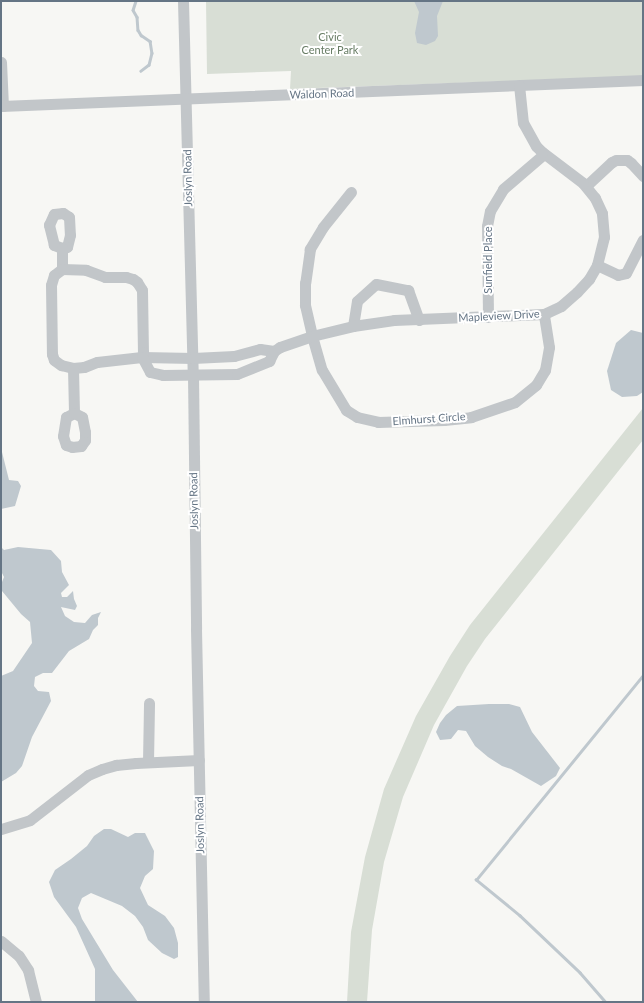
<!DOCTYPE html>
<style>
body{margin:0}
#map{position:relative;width:644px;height:1003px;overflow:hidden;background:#f7f7f4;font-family:Lato,sans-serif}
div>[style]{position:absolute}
.green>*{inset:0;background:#d8ded5}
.water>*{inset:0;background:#bfc8ce}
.stream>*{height:2.5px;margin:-1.25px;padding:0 1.25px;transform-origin:1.25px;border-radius:1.25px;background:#bfc8ce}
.minor>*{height:11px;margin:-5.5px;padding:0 5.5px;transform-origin:5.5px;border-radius:5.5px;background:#c2c6c9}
span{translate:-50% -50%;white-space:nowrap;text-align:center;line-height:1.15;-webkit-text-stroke:4px #fff;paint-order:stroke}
.park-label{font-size:11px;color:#677c64}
.street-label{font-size:11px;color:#657585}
.frame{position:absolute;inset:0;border:2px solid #657585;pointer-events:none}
</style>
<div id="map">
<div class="green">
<div style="clip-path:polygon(206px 1px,643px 1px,643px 76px,290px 89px,291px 71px,207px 74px)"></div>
<div style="clip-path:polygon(643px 408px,643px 440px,485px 639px,467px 666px,434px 725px,403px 797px,384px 862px,372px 930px,367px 1002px,347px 1002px,351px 932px,365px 857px,384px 789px,416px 716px,450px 656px,470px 625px)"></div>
</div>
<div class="water">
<div style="clip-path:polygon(414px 1px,443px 1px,437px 16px,438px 36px,435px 41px,426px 45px,417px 43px,415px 33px,419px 12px)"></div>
<div style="clip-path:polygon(631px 330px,643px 333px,643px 392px,637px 396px,622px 397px,611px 390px,607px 371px,616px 343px)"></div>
<div style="clip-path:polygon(1px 448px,9px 480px,18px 481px,21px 486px,15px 506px,1px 509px)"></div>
<div style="clip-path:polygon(1px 547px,4px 550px,18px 547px,51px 550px,61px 561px,62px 572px,69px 585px,61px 593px,62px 597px,67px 597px,73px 591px,74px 599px,77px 606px,75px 610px,61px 607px,65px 616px,74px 622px,85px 623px,92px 615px,101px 612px,98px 618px,98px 625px,93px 630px,89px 639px,69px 651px,52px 673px,43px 673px,35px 677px,34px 686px,38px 691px,49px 692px,51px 701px,32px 737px,22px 766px,16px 773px,1px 782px,1px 676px,13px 671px,32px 643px,30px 622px,21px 614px,2px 591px,2px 582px,4px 577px,1px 571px)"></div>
<div style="clip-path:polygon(489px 704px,509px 704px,520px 707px,532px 732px,560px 768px,556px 776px,541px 786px,511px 769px,502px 766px,488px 757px,475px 746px,466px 731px,458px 730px,451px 739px,440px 740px,436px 732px,440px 723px,446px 715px,457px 706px)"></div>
<div style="clip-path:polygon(104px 829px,111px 829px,128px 837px,135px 833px,145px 833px,154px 851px,153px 869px,145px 876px,140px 888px,148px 905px,165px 916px,174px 928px,178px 943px,178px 957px,174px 959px,162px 953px,148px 940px,143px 927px,135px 916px,122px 906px,91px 893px,82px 898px,78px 908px,82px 919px,113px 970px,138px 1002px,95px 1002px,95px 969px,76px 927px,54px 897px,49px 882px,55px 870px,71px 859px,87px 846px,94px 836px)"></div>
</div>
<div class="stream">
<div style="left:136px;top:1px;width:9px;rotate:108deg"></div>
<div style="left:133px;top:10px;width:8px;rotate:60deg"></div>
<div style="left:137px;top:17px;width:13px;rotate:86deg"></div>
<div style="left:138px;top:30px;width:6px;rotate:59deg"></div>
<div style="left:141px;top:35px;width:11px;rotate:34deg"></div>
<div style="left:150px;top:41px;width:12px;rotate:81deg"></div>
<div style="left:152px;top:53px;width:12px;rotate:104deg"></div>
<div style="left:149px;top:65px;width:10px;rotate:143deg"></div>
<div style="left:605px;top:1002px;width:38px;rotate:-131deg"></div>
<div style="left:580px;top:973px;width:83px;rotate:-136.5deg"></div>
<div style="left:520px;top:916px;width:57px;rotate:-140.7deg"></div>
<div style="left:476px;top:880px;width:264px;rotate:-50.8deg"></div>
</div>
<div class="minor">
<div style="left:183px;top:1px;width:374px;rotate:88.5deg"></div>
<div style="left:193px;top:375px;width:254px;rotate:89.3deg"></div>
<div style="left:196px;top:629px;width:373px;rotate:88.8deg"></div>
<div style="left:1px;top:62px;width:44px;rotate:87.4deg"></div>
<div style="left:1px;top:106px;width:643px;rotate:-2.32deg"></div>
<div style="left:586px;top:186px;width:35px;rotate:-43deg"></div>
<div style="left:612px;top:162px;width:4px;rotate:-27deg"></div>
<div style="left:616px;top:160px;width:11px"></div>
<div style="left:627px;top:160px;width:5px;rotate:37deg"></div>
<div style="left:631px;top:163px;width:18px;rotate:47deg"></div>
<div style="left:351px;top:192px;width:45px;rotate:128.7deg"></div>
<div style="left:323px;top:227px;width:26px;rotate:121deg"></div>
<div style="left:310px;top:249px;width:34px;rotate:98deg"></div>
<div style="left:305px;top:283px;width:22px;rotate:90deg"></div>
<div style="left:305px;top:305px;width:32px;rotate:77deg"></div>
<div style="left:312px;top:336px;width:35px;rotate:74deg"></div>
<div style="left:322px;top:370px;width:47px;rotate:59deg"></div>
<div style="left:346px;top:410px;width:13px;rotate:32deg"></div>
<div style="left:357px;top:417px;width:22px;rotate:13deg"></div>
<div style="left:378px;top:422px;width:66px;rotate:-1.7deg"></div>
<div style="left:444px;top:420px;width:27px;rotate:-6deg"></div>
<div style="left:471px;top:417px;width:46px;rotate:-18.8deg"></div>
<div style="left:515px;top:402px;width:27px;rotate:-39deg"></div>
<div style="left:536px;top:385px;width:17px;rotate:-59deg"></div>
<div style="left:545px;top:370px;width:23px;rotate:-80deg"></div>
<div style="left:549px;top:347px;width:33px;rotate:-99deg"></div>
<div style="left:62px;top:248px;width:9px;rotate:-159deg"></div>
<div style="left:54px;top:245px;width:21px;rotate:-104deg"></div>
<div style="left:49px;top:225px;width:12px;rotate:-66deg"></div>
<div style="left:54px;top:214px;width:9px;rotate:-6deg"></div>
<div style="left:63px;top:213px;width:7px;rotate:34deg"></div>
<div style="left:69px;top:217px;width:18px;rotate:87deg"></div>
<div style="left:70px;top:235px;width:12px;rotate:104deg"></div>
<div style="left:67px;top:247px;width:5px;rotate:169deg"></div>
<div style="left:62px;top:248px;width:21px;rotate:90deg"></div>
<div style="left:62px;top:269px;width:10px;rotate:143deg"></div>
<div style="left:54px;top:275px;width:10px;rotate:107deg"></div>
<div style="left:51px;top:285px;width:69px;rotate:89.2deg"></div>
<div style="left:52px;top:354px;width:6px;rotate:72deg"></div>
<div style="left:54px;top:360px;width:9px;rotate:36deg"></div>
<div style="left:61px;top:365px;width:12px;rotate:14deg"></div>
<div style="left:73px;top:368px;width:11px;rotate:-5deg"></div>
<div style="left:84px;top:367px;width:14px;rotate:-21deg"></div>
<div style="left:97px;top:362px;width:45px;rotate:-6.3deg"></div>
<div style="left:142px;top:357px;width:51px;rotate:1.1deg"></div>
<div style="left:193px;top:358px;width:41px;rotate:-2.8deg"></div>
<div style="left:234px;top:356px;width:27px;rotate:-15deg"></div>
<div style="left:260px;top:349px;width:14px;rotate:8deg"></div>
<div style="left:597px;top:265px;width:23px;rotate:25deg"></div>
<div style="left:618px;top:275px;width:8px;rotate:-14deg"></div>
<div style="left:626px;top:273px;width:37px;rotate:-63deg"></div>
<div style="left:62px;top:269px;width:24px;rotate:2deg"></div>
<div style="left:86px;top:270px;width:20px;rotate:20deg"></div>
<div style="left:105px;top:277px;width:21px"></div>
<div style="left:126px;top:277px;width:7px;rotate:16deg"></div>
<div style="left:133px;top:279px;width:5px;rotate:37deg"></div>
<div style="left:137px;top:282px;width:9px;rotate:58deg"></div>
<div style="left:142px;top:290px;width:62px;rotate:89.1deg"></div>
<div style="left:143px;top:352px;width:5px;rotate:101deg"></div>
<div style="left:488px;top:317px;width:91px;rotate:-90.6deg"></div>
<div style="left:487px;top:226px;width:15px;rotate:-79deg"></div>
<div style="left:490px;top:211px;width:26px;rotate:-59deg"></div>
<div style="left:503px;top:189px;width:54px;rotate:-40.5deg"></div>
<div style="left:353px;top:326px;width:25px;rotate:-81deg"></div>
<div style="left:357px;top:301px;width:25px;rotate:-42deg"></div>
<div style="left:376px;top:284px;width:33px;rotate:11deg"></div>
<div style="left:408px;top:290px;width:32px;rotate:70deg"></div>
<div style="left:142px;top:357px;width:17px;rotate:62deg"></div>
<div style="left:150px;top:372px;width:13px;rotate:13deg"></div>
<div style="left:163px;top:375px;width:74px;rotate:-0.8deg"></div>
<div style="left:237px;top:374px;width:35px;rotate:-22deg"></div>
<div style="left:269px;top:361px;width:11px;rotate:-63deg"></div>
<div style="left:274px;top:351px;width:7px;rotate:-34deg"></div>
<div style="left:280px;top:347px;width:34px;rotate:-19deg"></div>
<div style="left:312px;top:336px;width:42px;rotate:-13.7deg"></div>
<div style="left:353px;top:326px;width:41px;rotate:-8.3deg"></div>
<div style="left:394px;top:320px;width:150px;rotate:-2.3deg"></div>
<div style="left:544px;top:314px;width:19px;rotate:-25deg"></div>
<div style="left:561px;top:306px;width:21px;rotate:-41deg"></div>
<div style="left:577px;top:292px;width:18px;rotate:-47deg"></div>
<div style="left:589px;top:279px;width:16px;rotate:-60deg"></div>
<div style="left:597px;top:265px;width:29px;rotate:-76deg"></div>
<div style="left:604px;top:237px;width:24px;rotate:-95deg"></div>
<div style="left:602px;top:213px;width:17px;rotate:-115deg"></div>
<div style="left:595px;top:198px;width:19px;rotate:-129deg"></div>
<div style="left:583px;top:183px;width:51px;rotate:-142.9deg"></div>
<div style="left:542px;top:152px;width:8px;rotate:-135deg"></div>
<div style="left:536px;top:146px;width:26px;rotate:-119deg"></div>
<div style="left:523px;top:123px;width:38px;rotate:-96deg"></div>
<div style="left:73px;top:368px;width:45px;rotate:88.7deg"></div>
<div style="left:74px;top:413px;width:9px;rotate:153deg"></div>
<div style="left:66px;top:417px;width:19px;rotate:99deg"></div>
<div style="left:63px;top:436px;width:9px;rotate:72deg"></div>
<div style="left:66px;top:445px;width:6px;rotate:18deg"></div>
<div style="left:72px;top:447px;width:9px;rotate:-6deg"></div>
<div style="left:81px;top:446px;width:7px;rotate:-56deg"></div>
<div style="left:85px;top:440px;width:8px;rotate:-90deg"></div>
<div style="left:85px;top:432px;width:15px;rotate:-101deg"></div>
<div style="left:82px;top:417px;width:9px;rotate:-153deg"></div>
<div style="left:148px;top:762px;width:59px;rotate:-89deg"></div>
<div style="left:1px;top:829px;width:30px;rotate:-17deg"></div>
<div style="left:30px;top:820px;width:73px;rotate:-37.8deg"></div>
<div style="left:88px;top:775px;width:15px;rotate:-23deg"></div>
<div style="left:102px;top:769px;width:15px;rotate:-16deg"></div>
<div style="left:116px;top:765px;width:20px;rotate:-6deg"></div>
<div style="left:136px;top:763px;width:63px;rotate:-2.7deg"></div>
<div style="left:1px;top:941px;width:23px;rotate:40deg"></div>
<div style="left:19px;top:956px;width:17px;rotate:57deg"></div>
<div style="left:28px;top:970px;width:33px;rotate:76deg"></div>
</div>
<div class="park-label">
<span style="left:330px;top:44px">Civic<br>Center Park</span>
</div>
<div class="street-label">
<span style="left:322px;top:94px;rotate:-2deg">Waldon Road</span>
<span style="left:188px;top:178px;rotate:-91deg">Joslyn Road</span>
<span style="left:488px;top:260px;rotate:-90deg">Sunfield Place</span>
<span style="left:499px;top:316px;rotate:-3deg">Mapleview Drive</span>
<span style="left:429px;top:419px;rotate:-4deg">Elmhurst Circle</span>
<span style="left:194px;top:501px;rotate:-91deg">Joslyn Road</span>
<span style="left:200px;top:825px;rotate:-91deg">Joslyn Road</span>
</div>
<div class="frame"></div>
</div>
